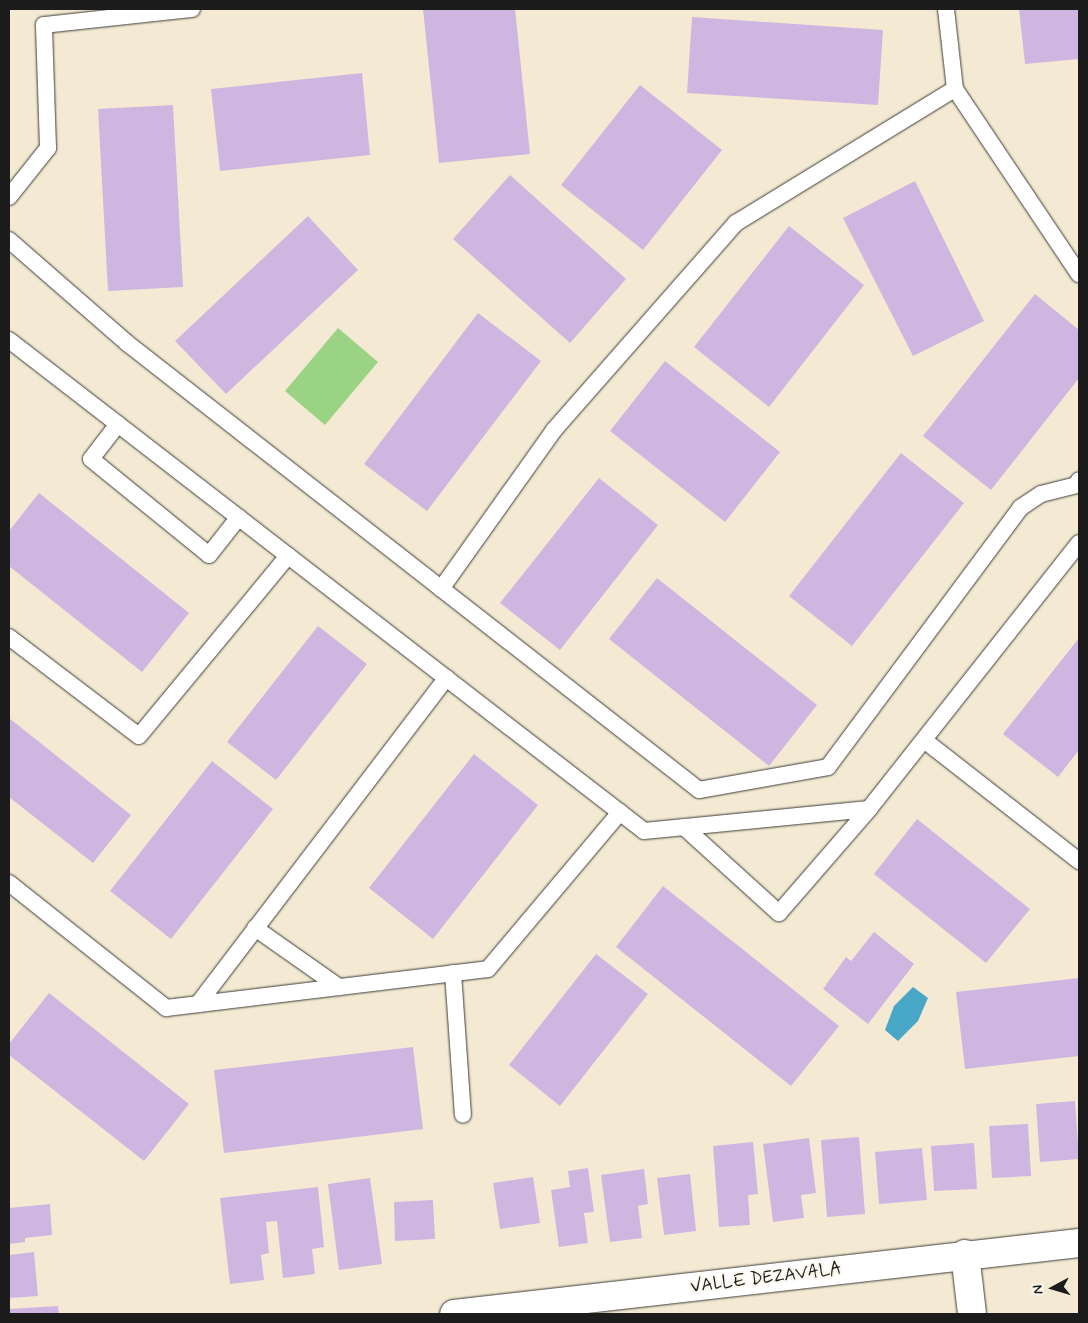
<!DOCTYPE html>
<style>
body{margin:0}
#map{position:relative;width:1088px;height:1323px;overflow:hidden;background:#f4ead3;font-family:Mynerve,sans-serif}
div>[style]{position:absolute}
.green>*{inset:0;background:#9bd385}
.water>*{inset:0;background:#48a6c7}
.building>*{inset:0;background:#cfb6e1}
.roads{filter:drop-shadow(0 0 1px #3c3b37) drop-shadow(0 0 1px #3c3b37)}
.lane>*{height:16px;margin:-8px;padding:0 8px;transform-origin:8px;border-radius:8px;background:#fff}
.street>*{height:28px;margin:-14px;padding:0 14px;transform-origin:14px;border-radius:14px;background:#fff}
span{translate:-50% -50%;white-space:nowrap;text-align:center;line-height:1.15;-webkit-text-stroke:4px #fbf7ec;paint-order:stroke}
.street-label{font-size:18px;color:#1c1c1c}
.frame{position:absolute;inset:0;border:10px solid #1c1c1c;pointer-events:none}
.north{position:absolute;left:1028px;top:1263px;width:50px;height:50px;-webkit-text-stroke:4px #fbf7ec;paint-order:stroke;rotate:264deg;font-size:14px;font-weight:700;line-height:20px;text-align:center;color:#1c1c1c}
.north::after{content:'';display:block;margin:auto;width:18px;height:22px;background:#1c1c1c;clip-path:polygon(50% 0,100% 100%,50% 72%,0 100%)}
</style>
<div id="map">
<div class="green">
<div style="clip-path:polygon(338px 328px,378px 362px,325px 425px,285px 391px)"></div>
</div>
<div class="water">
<div style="clip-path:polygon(913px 987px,928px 998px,918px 1021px,898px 1041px,885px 1030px,894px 1006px)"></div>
</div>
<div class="building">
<div style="clip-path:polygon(423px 9px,515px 9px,530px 154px,439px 163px)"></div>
<div style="clip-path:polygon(1019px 9px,1079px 9px,1079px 59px,1025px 64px)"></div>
<div style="clip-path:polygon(692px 17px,883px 30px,878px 105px,687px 93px)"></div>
<div style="clip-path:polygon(362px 73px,370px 155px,220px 171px,211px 89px)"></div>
<div style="clip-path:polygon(640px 85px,722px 150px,643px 250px,561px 185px)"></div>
<div style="clip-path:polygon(173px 105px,183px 287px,108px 291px,98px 109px)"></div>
<div style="clip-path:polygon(510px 175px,626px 279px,570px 343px,453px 239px)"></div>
<div style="clip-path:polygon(915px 181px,984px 321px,913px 356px,843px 218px)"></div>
<div style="clip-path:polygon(308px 216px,358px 270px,226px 394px,175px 341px)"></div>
<div style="clip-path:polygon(789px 226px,864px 285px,769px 407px,694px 347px)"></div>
<div style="clip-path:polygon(1035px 294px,1079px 330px,1079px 378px,991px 490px,923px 436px)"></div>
<div style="clip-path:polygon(478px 313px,541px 361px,427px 511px,364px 464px)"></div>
<div style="clip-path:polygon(665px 361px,780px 452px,725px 522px,610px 431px)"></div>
<div style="clip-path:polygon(901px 453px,964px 503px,852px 646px,789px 596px)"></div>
<div style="clip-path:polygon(599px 478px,658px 525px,560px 650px,500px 603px)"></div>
<div style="clip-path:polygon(39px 493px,189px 613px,142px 672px,9px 566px,9px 531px)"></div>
<div style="clip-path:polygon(657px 578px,817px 705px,769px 766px,609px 639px)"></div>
<div style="clip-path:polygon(318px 626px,367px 664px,276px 780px,227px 742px)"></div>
<div style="clip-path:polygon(1079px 638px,1079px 750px,1058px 777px,1003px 734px)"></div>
<div style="clip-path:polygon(9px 718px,131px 815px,93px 863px,9px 797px)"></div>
<div style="clip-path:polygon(474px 754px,538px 805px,433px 939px,369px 888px)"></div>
<div style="clip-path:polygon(212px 761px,273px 809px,171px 939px,110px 891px)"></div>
<div style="clip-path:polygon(917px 819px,1030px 909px,986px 963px,874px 874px)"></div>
<div style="clip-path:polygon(663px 886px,839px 1026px,791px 1086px,616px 947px)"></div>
<div style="clip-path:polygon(874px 932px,914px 964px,868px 1024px,823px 989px,846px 957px,851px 961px)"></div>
<div style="clip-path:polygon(596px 954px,648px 994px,560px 1106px,509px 1065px)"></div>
<div style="clip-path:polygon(1079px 978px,1079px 1056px,965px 1069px,956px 992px)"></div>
<div style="clip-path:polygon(49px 993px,189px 1104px,144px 1161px,9px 1055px,9px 1044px)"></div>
<div style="clip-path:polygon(413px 1047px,423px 1129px,224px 1153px,214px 1070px)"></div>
<div style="clip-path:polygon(1075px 1101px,1079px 1159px,1040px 1162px,1036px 1104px)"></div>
<div style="clip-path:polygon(1028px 1124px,1031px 1176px,992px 1178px,989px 1126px)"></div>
<div style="clip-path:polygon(859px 1137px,865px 1214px,827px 1217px,821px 1140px)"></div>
<div style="clip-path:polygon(809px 1138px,816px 1193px,801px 1195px,804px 1218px,773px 1222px,763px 1144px)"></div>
<div style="clip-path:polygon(753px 1142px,758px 1194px,748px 1195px,750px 1225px,719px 1227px,713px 1146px)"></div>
<div style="clip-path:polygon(974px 1143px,977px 1189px,934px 1191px,931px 1146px)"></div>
<div style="clip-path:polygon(922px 1148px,927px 1200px,879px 1204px,875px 1152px)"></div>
<div style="clip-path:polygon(588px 1168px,594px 1212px,584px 1213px,588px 1243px,559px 1247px,551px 1190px,570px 1187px,568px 1171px)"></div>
<div style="clip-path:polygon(644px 1169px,648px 1204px,638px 1206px,642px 1238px,610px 1242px,601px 1175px)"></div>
<div style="clip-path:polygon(690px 1174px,696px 1231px,664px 1235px,657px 1178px)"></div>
<div style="clip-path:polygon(533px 1177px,540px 1223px,500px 1229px,493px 1183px)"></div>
<div style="clip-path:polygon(370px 1178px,382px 1264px,339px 1270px,328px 1184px)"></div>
<div style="clip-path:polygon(318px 1187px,324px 1247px,312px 1249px,315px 1274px,283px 1278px,277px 1221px,266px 1222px,269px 1253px,261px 1255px,264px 1280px,230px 1284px,220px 1198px)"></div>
<div style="clip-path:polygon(433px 1200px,435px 1239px,395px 1241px,394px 1202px)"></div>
<div style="clip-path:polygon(50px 1204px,52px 1235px,25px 1238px,25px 1242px,9px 1244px,9px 1208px)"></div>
<div style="clip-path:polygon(34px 1252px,38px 1296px,9px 1298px,9px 1255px)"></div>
<div style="clip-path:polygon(58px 1306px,59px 1314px,9px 1314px,9px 1309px)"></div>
</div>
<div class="roads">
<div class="lane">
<div style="left:946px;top:9px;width:81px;rotate:83.6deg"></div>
<div style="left:955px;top:89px;width:223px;rotate:56.2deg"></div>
<div style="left:9px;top:197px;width:63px;rotate:-51.5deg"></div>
<div style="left:48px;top:148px;width:123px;rotate:-91.9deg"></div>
<div style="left:44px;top:25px;width:149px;rotate:-6.2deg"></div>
<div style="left:9px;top:240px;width:157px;rotate:41.1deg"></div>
<div style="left:127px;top:343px;width:726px;rotate:38.01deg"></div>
<div style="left:699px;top:790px;width:131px;rotate:-10.1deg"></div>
<div style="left:828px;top:767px;width:322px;rotate:-53.4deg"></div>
<div style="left:1020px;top:508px;width:25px;rotate:-34deg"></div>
<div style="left:1041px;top:494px;width:37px;rotate:-14deg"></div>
<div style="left:1077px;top:485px;width:5px;rotate:-68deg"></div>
<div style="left:9px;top:340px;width:803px;rotate:37.71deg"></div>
<div style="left:644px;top:831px;width:226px;rotate:-5.6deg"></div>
<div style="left:869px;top:809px;width:339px;rotate:-51.7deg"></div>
<div style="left:118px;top:424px;width:44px;rotate:127.6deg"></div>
<div style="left:91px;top:459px;width:152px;rotate:39.1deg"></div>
<div style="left:209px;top:555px;width:48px;rotate:-51.7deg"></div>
<div style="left:441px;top:589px;width:195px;rotate:-54.6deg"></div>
<div style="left:554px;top:430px;width:276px;rotate:-48.7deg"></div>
<div style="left:736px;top:223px;width:257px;rotate:-31.5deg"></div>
<div style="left:9px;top:637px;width:163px;rotate:37.3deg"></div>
<div style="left:139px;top:736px;width:234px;rotate:-50.4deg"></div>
<div style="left:924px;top:740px;width:197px;rotate:38deg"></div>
<div style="left:684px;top:827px;width:128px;rotate:42.2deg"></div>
<div style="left:779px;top:913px;width:138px;rotate:-49.1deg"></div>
<div style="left:9px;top:883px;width:201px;rotate:38.5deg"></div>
<div style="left:166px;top:1008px;width:324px;rotate:-6.9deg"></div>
<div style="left:488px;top:969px;width:205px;rotate:-49.9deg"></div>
<div style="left:255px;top:928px;width:103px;rotate:35.1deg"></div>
<div style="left:453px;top:973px;width:142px;rotate:86deg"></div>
<div style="left:198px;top:1004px;width:410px;rotate:-52.7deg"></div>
</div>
<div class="street">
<div style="left:965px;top:1254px;width:60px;rotate:83.3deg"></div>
<div style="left:454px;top:1314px;width:629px;rotate:-6.48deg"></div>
</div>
</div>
<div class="street-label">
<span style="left:766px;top:1278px;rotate:-7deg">VALLE DEZAVALA</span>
</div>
<div class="frame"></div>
<div class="north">N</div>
</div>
